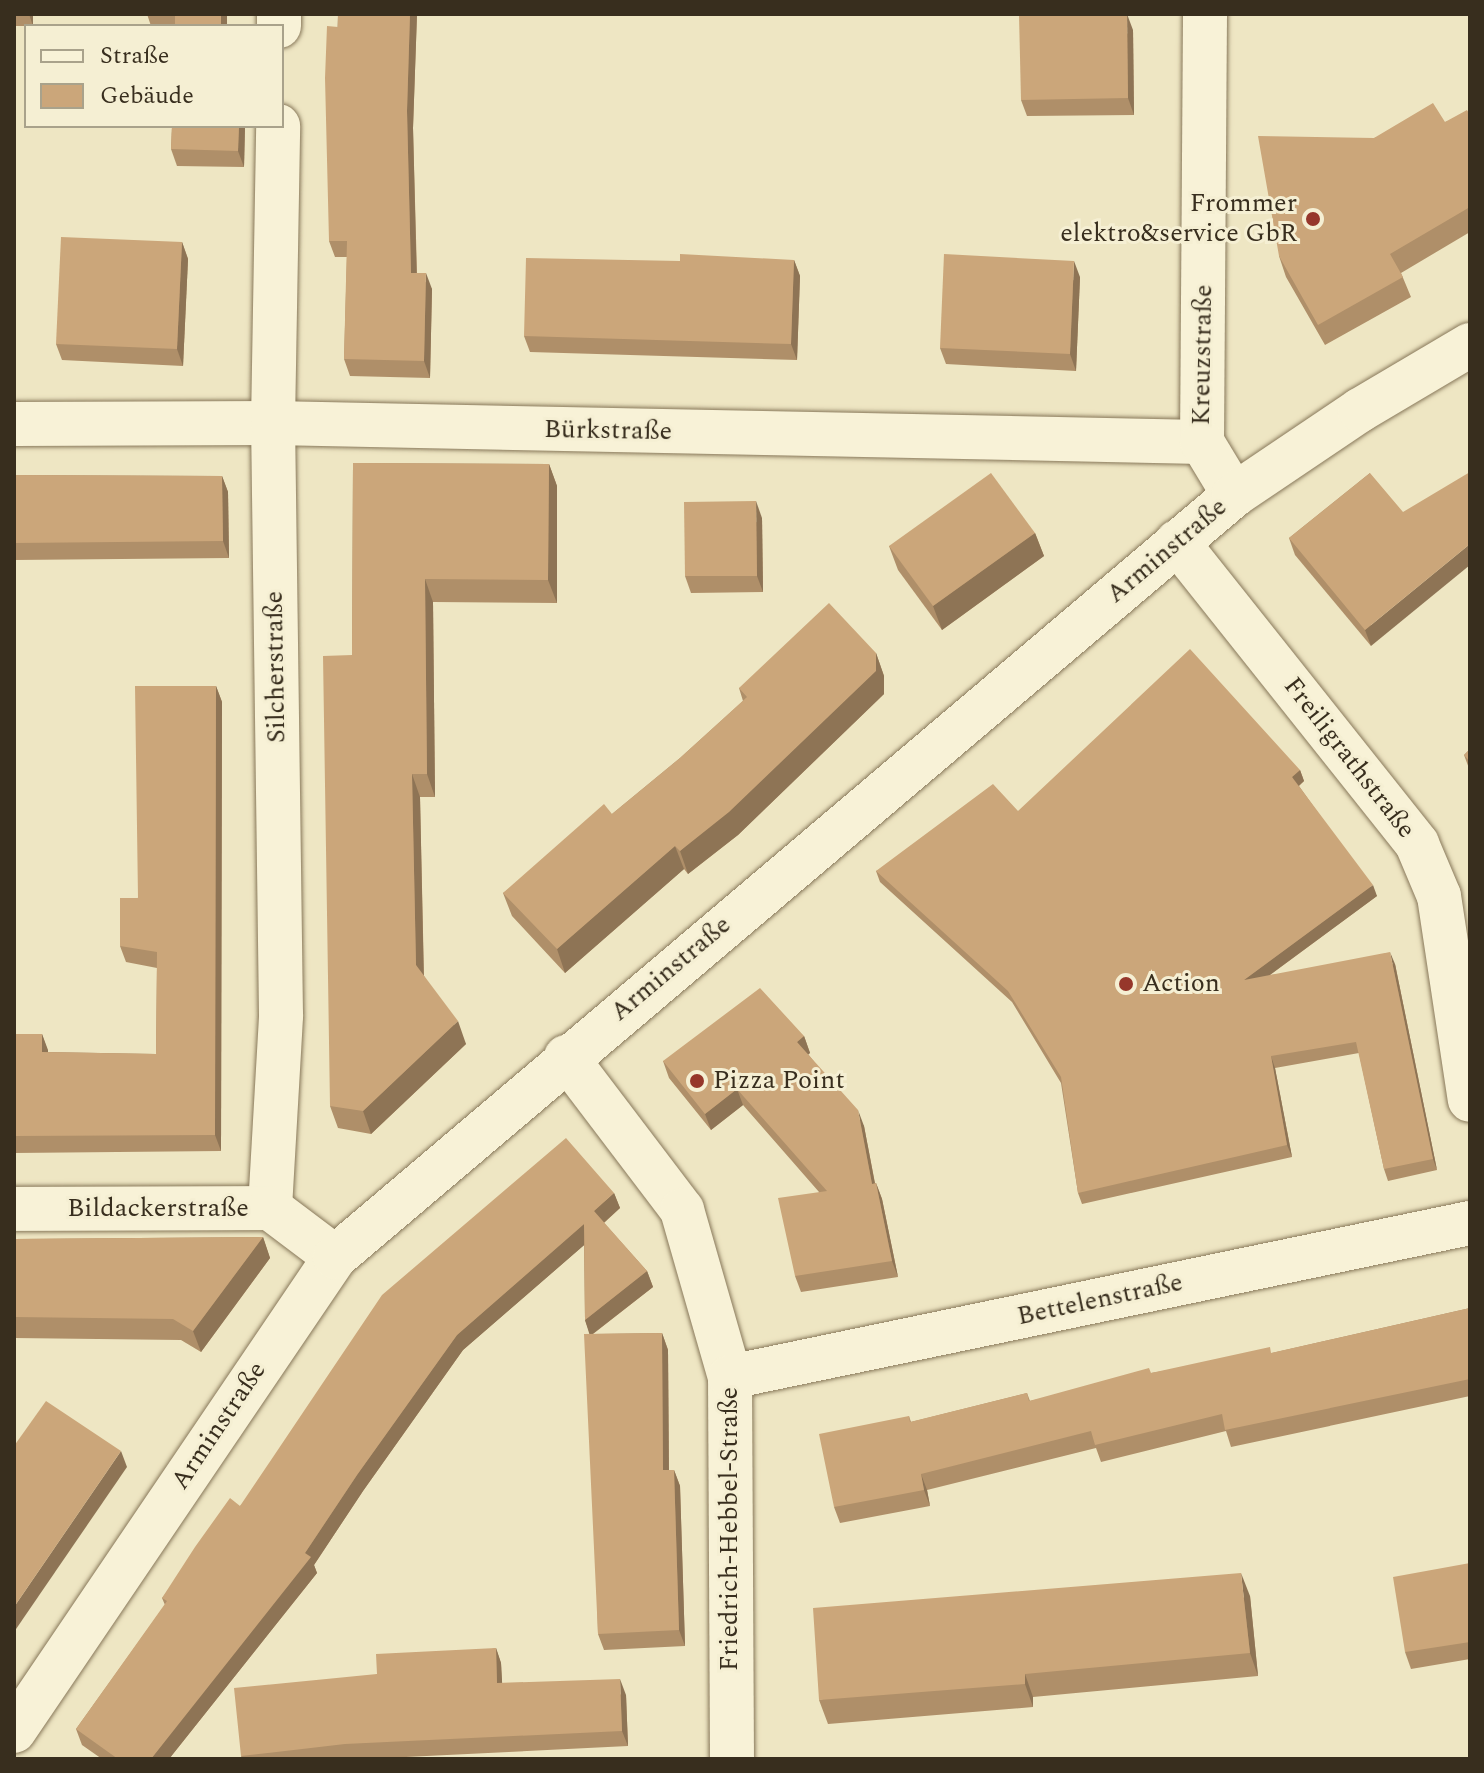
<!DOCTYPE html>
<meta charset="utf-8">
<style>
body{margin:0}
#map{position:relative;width:1484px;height:1773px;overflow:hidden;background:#eee6c3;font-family:Spectral,serif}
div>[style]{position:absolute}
.roads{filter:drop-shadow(0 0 2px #88785a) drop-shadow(0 0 2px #88785a)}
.street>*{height:44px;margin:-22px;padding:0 22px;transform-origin:22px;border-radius:22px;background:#f8f2d7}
.secondary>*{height:44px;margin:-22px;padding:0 22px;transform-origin:22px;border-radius:22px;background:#f8f2d7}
.wall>*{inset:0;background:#af8f69}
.shaded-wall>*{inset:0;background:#8e7455}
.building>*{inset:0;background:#cba67a}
.dots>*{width:22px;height:22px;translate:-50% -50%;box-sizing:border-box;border:4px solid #f5efd3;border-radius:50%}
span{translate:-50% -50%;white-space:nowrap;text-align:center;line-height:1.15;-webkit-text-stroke:6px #f5efd3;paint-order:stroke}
.poi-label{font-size:26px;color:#382e1e}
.right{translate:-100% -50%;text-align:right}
.left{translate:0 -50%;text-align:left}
.street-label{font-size:26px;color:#382e1e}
.frame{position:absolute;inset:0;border:16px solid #382e1e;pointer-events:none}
.legend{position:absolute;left:24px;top:24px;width:260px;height:104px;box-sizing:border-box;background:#f5efd3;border:2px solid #a9a28b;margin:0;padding:10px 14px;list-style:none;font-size:24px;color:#382e1e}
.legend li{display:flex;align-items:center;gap:16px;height:40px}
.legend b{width:40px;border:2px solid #a9a28b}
</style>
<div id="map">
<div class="roads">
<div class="street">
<div style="left:279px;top:26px;width:12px;rotate:-90deg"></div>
<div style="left:14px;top:424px;width:259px;rotate:-0.2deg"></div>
<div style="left:273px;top:423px;width:929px;rotate:1.17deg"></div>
<div style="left:1177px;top:542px;width:386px;rotate:51.5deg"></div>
<div style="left:1417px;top:844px;width:56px;rotate:67.1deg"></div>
<div style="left:1439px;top:896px;width:206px;rotate:81.4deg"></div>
<div style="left:566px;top:1057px;width:192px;rotate:52.8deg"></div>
<div style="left:682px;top:1210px;width:174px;rotate:74deg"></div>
<div style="left:730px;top:1377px;width:382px;rotate:89.7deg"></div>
<div style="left:270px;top:1208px;width:193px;rotate:-86.7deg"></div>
<div style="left:281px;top:1015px;width:592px;rotate:-90.77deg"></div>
<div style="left:273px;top:423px;width:297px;rotate:-89deg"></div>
<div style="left:14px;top:1209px;width:256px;rotate:-0.2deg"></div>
<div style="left:270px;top:1208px;width:81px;rotate:37deg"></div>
<div style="left:730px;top:1377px;width:756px;rotate:-11.76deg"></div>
</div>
<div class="secondary">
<div style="left:1205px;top:14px;width:428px;rotate:90.4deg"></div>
<div style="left:1202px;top:442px;width:62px;rotate:58.9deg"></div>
<div style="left:14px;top:1731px;width:572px;rotate:-55.89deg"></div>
<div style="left:335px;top:1257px;width:1178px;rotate:-40.28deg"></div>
<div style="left:1234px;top:495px;width:152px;rotate:-34deg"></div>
<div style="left:1360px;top:410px;width:128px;rotate:-30.6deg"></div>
</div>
</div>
<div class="wall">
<div style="clip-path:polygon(14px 14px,33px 14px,33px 26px,14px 26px)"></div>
<div style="clip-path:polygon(147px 14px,227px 14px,227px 26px,151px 26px)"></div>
<div style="clip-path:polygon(338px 14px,417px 14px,413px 128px,417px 273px,432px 289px,430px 378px,350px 376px,344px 359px,347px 257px,335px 257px,329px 241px)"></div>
<div style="clip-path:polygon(1133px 30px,1134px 115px,1027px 116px,1021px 100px)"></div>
<div style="clip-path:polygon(1470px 115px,1470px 232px,1401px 273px,1411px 297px,1325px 345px,1286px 277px,1279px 256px,1374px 138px,1445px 122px)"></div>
<div style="clip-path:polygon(172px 126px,245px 126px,244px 167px,177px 166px,171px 149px)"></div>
<div style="clip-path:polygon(182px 242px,188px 259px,183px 366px,62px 360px,56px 344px)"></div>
<div style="clip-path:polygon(794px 260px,800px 276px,797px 360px,530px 352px,524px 336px,680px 261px)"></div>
<div style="clip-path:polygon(1080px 277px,1076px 371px,946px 364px,940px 348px)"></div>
<div style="clip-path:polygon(353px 463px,549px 464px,557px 486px,557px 603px,433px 602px,435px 797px,420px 797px,424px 976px,466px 1044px,371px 1134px,338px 1128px,330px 1106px,352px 655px)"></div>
<div style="clip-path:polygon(1370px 473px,1371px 646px,1295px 555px,1289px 538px)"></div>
<div style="clip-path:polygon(14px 475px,222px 476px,228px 492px,229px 558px,14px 560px)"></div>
<div style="clip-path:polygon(762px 518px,763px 592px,691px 593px,685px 576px)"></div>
<div style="clip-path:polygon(1035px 533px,1044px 556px,942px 630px,898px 570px,889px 546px)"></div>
<div style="clip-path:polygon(876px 653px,884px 676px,884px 694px,738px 835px,688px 874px,684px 869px,565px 973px,512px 916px,503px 893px,612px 814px,680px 758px,743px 701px,739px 688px)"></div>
<div style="clip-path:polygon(216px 686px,222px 702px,221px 1151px,14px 1153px,14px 1034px,42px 1034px,48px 1052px,156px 1054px,157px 968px,126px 962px,120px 946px)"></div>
<div style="clip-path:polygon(1470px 749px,1470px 771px,1464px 755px)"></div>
<div style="clip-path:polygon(1300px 770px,1304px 781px,1299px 786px,1377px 896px,1270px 975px,1395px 964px,1437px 1170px,1388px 1181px,1384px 1169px,1359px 1053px,1275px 1068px,1292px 1157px,1082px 1204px,1078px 1193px,1061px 1083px,1012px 1002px,880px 882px,876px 871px,1018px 811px)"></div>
<div style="clip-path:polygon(804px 1036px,810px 1053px,808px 1054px,864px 1126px,875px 1183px,876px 1183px,882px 1199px,898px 1277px,801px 1292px,795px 1276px,819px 1192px,743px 1105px,711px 1130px,669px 1078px,663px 1061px)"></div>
<div style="clip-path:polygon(614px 1193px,620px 1208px,604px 1223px,647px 1271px,653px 1287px,593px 1334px,662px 1333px,668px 1350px,669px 1470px,674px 1470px,680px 1486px,685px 1646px,604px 1650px,598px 1634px,590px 1334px,585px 1320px,584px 1245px,463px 1350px,363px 1491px,314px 1565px,317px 1573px,169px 1759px,102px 1759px,82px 1745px,76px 1729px,165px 1605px,162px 1598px,240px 1506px)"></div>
<div style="clip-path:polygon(263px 1237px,270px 1258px,201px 1352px,181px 1340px,14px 1338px,14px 1239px)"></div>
<div style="clip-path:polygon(1470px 1308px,1470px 1396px,1231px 1447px,1226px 1431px,1101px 1462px,1096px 1448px,927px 1490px,930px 1506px,840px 1523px,834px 1507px,909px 1416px,911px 1422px,1027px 1393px,1030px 1401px,1151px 1373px,1272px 1353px)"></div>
<div style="clip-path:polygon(1470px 1563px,1470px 1659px,1411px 1669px,1405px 1652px)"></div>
<div style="clip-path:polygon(1250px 1596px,1258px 1676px,1033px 1697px,1033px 1707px,828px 1724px,819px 1700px)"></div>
<div style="clip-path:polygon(496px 1648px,501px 1663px,502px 1683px,626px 1695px,628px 1746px,365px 1759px,242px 1759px,241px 1756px,377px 1674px)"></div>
</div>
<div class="shaded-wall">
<div style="clip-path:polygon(29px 14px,33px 14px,33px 26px)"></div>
<div style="clip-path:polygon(221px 14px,227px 14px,227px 26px,221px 26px)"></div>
<div style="clip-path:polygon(410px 14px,417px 14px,413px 128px,417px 289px,411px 273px,407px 111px)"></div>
<div style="clip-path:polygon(1127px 14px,1133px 30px,1134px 115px,1128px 98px)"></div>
<div style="clip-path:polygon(239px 126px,245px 126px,244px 167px,238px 151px)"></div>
<div style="clip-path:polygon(182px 242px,188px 259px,183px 366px,177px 349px)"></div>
<div style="clip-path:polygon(794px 260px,800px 276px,797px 360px,791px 344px)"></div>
<div style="clip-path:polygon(1074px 261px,1080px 277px,1076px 371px,1070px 354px)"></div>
<div style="clip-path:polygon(426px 273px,432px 289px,430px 378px,424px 361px)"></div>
<div style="clip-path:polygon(549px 464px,557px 486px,557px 603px,548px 580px)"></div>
<div style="clip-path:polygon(222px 476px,228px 492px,229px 558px,223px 541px)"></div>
<div style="clip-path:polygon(756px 501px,762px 518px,763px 592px,757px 576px)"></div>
<div style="clip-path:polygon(1035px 533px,1044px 556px,942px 630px,933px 606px)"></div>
<div style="clip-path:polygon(1470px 544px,1470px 565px,1371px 646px,1365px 630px)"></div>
<div style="clip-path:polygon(425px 579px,433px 602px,435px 797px,427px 774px)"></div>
<div style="clip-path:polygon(876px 653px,884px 676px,884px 694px,738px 835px,688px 874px,680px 851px)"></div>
<div style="clip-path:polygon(216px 686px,222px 702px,221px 1151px,215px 1135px)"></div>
<div style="clip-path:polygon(1300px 770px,1304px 781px,1296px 788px,1292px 777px)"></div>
<div style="clip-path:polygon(412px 774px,420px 797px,424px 988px,416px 965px)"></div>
<div style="clip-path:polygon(675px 846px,684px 869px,565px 973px,557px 949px)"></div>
<div style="clip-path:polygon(1373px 885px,1377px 896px,1248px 991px,1244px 980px)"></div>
<div style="clip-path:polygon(1390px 952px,1395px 964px,1437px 1170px,1433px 1159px)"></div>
<div style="clip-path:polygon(458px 1021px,466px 1044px,371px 1134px,363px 1111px)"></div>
<div style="clip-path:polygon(42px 1034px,48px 1050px,48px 1068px,42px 1052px)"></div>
<div style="clip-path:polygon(804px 1036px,810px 1053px,803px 1059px,797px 1042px)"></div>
<div style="clip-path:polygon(1271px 1056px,1275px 1068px,1292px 1157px,1287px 1145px)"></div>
<div style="clip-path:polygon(737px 1089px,743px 1105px,711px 1130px,705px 1114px)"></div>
<div style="clip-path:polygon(858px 1110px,864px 1126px,878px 1200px,872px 1184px)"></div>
<div style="clip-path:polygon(876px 1183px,882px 1199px,898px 1277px,892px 1261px)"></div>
<div style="clip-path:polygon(614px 1193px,620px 1208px,599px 1227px,594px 1211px)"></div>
<div style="clip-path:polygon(584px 1224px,590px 1240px,463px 1350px,363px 1491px,314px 1565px,317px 1573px,169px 1759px,151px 1759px,305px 1553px,357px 1475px,457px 1335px)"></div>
<div style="clip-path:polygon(263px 1237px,270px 1258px,201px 1352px,193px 1331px)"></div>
<div style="clip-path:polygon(647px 1271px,653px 1287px,590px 1336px,585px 1320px)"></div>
<div style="clip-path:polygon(662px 1333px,668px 1350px,669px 1487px,663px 1470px)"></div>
<div style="clip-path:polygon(121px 1451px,127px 1467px,14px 1632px,14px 1607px)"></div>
<div style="clip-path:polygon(674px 1470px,680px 1486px,685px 1646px,679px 1630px)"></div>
<div style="clip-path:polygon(921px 1474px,927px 1490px,930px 1506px,924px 1490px)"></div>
<div style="clip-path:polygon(1241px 1573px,1250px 1596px,1258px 1676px,1250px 1653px)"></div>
<div style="clip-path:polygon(496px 1648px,501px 1663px,503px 1698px,497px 1683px)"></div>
<div style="clip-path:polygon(1025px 1674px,1033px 1697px,1033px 1707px,1025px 1684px)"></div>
<div style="clip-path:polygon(620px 1679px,626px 1695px,628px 1746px,622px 1731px)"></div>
</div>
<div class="building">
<div style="clip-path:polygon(175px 14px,221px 14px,221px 26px,175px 26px)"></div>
<div style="clip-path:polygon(338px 14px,410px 14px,407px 111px,411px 273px,426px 273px,424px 361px,344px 359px,347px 241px,329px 241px,325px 78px,327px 26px,338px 27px)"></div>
<div style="clip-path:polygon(1127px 14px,1128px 98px,1021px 100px,1019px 15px)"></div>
<div style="clip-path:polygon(1433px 103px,1445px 122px,1467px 110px,1470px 115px,1470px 207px,1390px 254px,1403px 277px,1318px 325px,1279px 256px,1258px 136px,1374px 138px)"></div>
<div style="clip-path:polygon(172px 126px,239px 126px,238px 151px,171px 149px)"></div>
<div style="clip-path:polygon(61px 237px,182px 242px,177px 349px,56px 344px)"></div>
<div style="clip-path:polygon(680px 254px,794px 260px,791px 344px,524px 336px,526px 258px,680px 261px)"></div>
<div style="clip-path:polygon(944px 254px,1074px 261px,1070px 354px,940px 348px)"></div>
<div style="clip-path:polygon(353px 463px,549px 464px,548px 580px,425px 579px,427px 774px,412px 774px,416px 965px,458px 1021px,363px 1111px,330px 1106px,323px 656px,352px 655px)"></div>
<div style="clip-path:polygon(1470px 472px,1470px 544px,1365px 630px,1289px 538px,1370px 473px,1403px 512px)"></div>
<div style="clip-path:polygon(991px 473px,1035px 533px,933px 606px,889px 546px)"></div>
<div style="clip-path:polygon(14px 475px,222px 476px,223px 541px,14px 543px)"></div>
<div style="clip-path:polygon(756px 501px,757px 576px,685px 576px,684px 502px)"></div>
<div style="clip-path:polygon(829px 603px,876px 653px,876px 671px,729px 812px,680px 851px,675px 846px,557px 949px,503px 893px,604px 804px,612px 814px,680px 758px,747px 697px,739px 688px)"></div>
<div style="clip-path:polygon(1190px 649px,1300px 770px,1292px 777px,1373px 885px,1244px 980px,1390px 952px,1433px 1159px,1384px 1169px,1356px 1042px,1271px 1056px,1287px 1145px,1078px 1193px,1061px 1077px,1008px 991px,876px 871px,993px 784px,1018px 811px)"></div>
<div style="clip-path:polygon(135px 686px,216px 686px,215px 1135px,14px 1136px,14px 1034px,42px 1034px,42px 1052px,156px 1054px,157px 952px,120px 946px,120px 898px,138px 898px)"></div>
<div style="clip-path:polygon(1470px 749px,1470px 762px,1464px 755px)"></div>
<div style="clip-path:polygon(760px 988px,804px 1036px,797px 1042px,858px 1110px,872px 1184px,876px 1183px,892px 1261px,795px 1276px,778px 1198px,827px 1191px,737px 1089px,705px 1114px,663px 1061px)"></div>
<div style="clip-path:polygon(566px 1138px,614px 1193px,594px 1211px,647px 1271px,585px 1320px,584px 1224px,457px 1335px,357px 1475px,305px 1553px,311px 1557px,151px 1759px,118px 1759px,76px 1729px,167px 1601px,162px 1598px,195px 1547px,230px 1498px,240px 1506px,382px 1295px)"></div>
<div style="clip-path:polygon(263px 1237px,193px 1331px,173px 1319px,14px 1317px,14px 1239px)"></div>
<div style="clip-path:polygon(1470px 1308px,1470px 1379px,1225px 1430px,1222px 1414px,1095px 1445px,1091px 1431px,921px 1474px,924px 1490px,834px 1507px,819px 1434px,909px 1416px,910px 1422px,1027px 1393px,1029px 1401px,1149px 1368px,1151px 1373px,1270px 1347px,1271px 1353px)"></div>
<div style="clip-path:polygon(662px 1333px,663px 1470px,674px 1470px,679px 1630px,598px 1634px,584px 1334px)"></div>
<div style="clip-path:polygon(46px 1401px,121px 1451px,14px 1607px,14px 1446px)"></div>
<div style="clip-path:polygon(1470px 1563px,1470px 1642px,1405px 1652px,1393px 1577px)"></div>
<div style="clip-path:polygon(1241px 1573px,1250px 1653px,1025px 1674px,1025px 1684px,819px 1700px,813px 1608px)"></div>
<div style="clip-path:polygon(496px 1648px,497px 1683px,620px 1679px,622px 1731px,345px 1744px,241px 1756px,234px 1688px,377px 1674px,376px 1654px)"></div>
</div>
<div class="dots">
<div style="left:1313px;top:219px;background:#96372b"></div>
<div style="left:1126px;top:984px;background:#96372b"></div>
<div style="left:697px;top:1081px;background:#96372b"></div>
</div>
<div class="poi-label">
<span class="right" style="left:1297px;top:219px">Frommer<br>elektro&amp;service GbR</span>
<span class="left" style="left:1142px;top:984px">Action</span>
<span class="left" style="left:713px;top:1081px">Pizza Point</span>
</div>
<div class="street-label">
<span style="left:1203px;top:355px;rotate:-89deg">Kreuzstraße</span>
<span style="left:608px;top:431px;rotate:1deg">Bürkstraße</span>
<span style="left:1167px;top:551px;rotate:-40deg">Arminstraße</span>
<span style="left:276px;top:667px;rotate:-91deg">Silcherstraße</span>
<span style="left:1349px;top:758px;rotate:52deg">Freiligrathstraße</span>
<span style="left:671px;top:969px;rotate:-40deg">Arminstraße</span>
<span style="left:158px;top:1209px">Bildackerstraße</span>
<span style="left:1100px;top:1300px;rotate:-12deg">Bettelenstraße</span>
<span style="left:219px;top:1426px;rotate:-56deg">Arminstraße</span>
<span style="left:730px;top:1529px;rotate:-90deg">Friedrich-Hebbel-Straße</span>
</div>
<div class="frame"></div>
<ul class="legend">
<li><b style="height:10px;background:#f8f2d7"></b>Straße</li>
<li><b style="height:22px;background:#cba67a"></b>Gebäude</li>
</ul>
</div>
